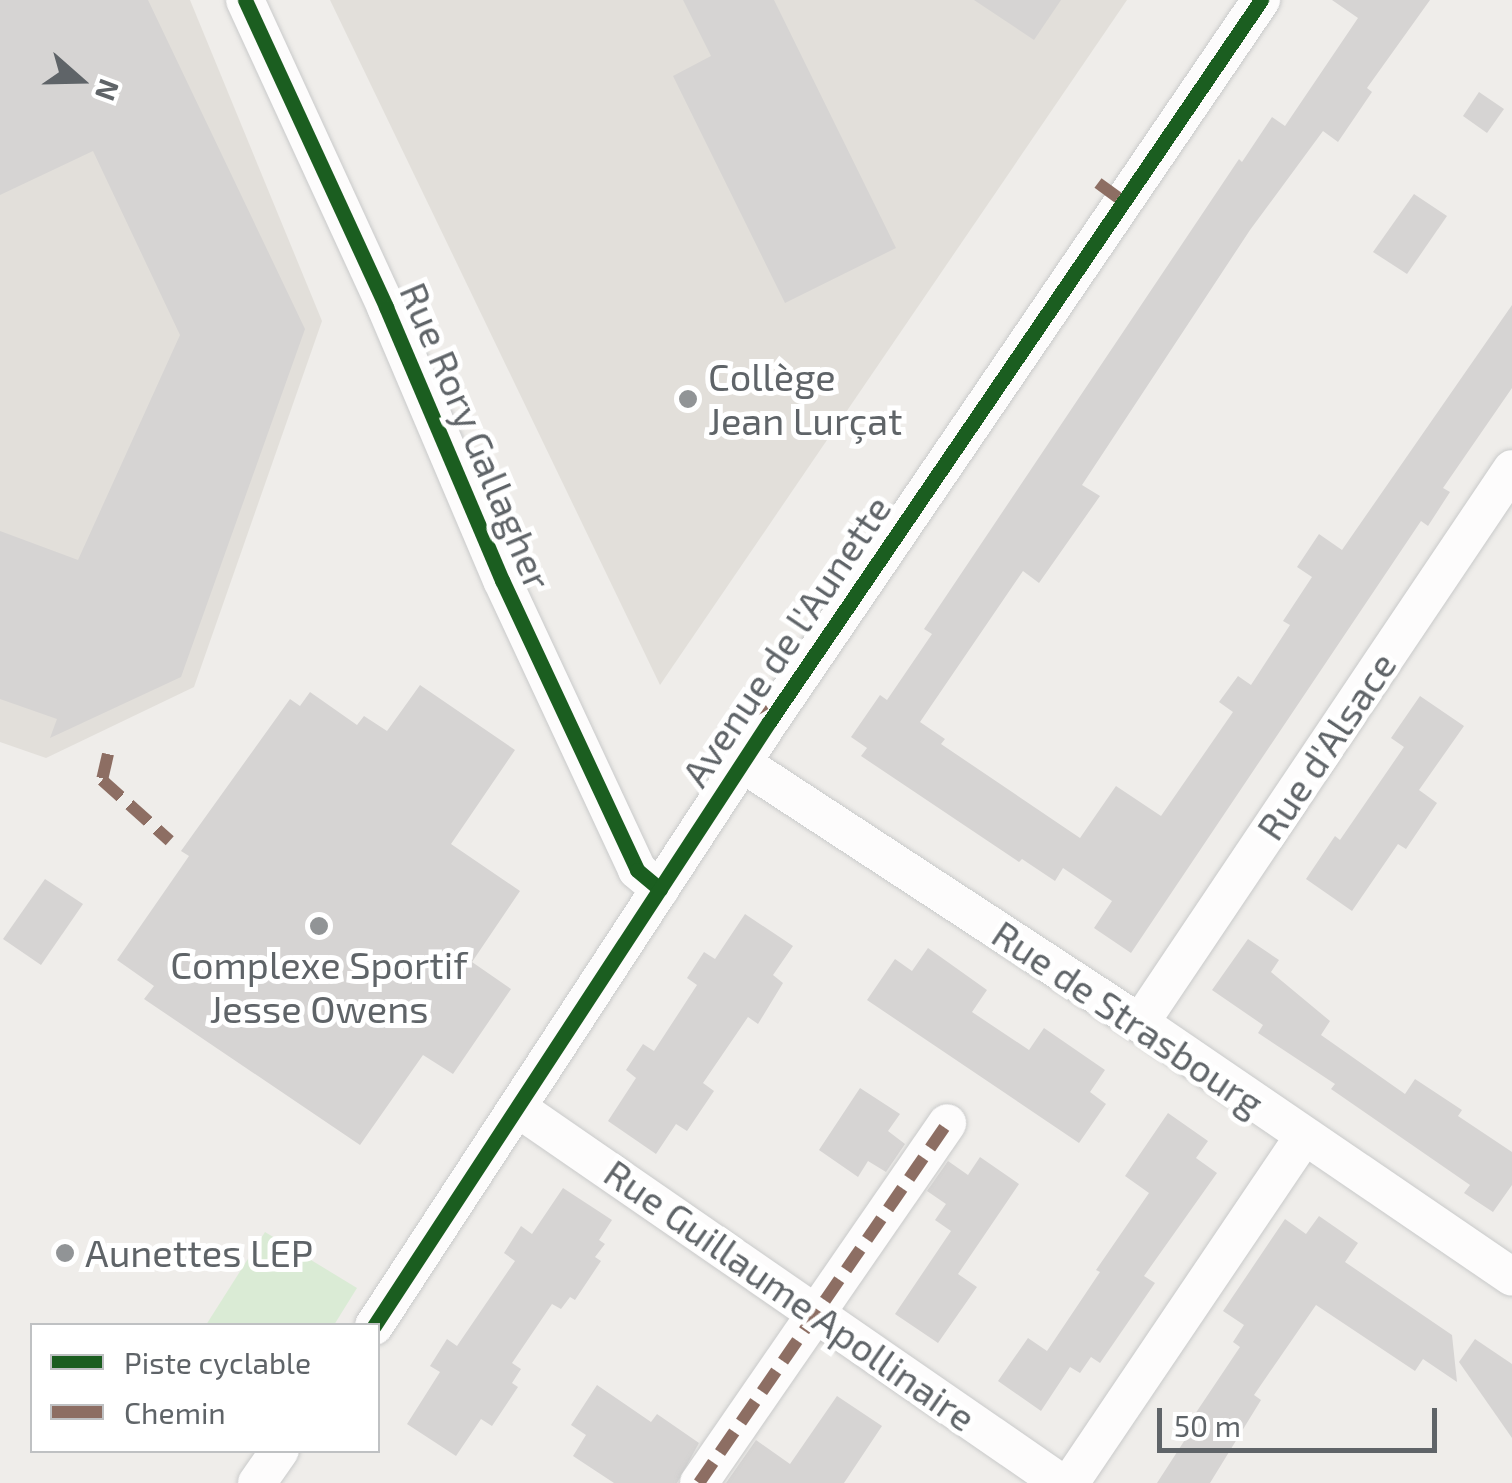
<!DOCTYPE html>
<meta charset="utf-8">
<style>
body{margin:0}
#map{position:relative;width:1512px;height:1483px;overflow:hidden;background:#efedea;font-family:"Exo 2",sans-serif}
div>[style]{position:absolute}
.education>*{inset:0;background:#e2dfda}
.green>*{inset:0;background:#daebd5}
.building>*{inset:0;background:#d6d4d3}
.roads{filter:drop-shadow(0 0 2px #c9caca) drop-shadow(0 0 2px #c9caca)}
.street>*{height:38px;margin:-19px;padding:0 19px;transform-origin:19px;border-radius:19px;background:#fdfcfc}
.quiet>*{height:12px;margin-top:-6px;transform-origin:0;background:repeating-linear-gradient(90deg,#8d6e63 0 25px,transparent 0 37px)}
.cycleway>*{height:15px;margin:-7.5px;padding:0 7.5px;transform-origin:7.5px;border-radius:7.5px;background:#1b5e20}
.dots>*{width:28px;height:28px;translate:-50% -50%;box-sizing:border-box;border:5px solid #fff;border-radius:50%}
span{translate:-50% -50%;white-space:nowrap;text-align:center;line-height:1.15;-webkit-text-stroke:10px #fff;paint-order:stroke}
.poi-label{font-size:38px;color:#5f6468}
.left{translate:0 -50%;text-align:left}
.street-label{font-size:38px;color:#5f6468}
.legend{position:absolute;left:30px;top:1323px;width:350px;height:130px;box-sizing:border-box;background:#fff;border:2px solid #bfc1c3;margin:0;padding:12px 18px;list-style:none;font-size:30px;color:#5f6468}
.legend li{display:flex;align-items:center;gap:20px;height:50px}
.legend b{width:50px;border:2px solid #bfc1c3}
.north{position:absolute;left:30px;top:30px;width:100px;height:100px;-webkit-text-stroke:8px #fff;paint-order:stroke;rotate:110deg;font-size:28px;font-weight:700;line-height:40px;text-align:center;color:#5f6468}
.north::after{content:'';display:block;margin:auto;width:35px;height:45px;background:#5f6468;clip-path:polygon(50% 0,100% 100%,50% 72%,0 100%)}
.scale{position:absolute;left:1157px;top:1408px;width:280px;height:45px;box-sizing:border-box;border:5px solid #5f6468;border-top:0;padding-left:12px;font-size:30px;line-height:35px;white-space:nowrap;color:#5f6468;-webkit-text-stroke:8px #fff;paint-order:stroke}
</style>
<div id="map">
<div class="education">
<div style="clip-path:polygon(0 0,190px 0,322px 321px,194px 687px,46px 758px,0 742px)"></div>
<div style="clip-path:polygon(330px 0,1127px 0,660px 685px)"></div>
</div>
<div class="green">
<div style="clip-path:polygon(265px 1232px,357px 1288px,334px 1325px,206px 1325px)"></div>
</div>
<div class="building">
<div style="clip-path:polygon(0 0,148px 0,305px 329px,181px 677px,50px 738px,57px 719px,0 699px,0 531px,78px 560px,180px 335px,93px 151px,0 195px)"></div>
<div style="clip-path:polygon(683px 0,774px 0,896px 248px,785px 303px,673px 76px,711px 56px)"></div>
<div style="clip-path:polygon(974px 0,1061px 0,1034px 40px)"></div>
<div style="clip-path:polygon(1332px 0,1430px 0,1367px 88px,1372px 92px,1338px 142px,1323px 131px,1250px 230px,1082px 485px,1100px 496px,1039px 583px,1023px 571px,920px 722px,945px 739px,941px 744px,1080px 838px,1116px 786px,1161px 816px,1233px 712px,1219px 702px,1238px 676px,1251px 685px,1290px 625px,1283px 621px,1312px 577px,1297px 567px,1319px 534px,1342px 550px,1512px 305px,1512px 388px,1443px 488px,1450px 492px,1428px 526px,1421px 521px,1131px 953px,1094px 928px,1112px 901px,1063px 868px,1055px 881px,1022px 859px,1019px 862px,861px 756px,867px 748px,851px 737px,880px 695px,887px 700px,932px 634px,924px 629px,1239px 159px,1242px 162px,1272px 117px,1285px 126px,1358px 18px)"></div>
<div style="clip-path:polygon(1479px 92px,1504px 109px,1487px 133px,1463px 116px)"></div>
<div style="clip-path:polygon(1414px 194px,1447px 216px,1407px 274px,1373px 252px)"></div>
<div style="clip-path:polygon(420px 685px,515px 750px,451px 844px,520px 891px,472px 962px,511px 989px,453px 1074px,423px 1055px,360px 1145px,144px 999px,154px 986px,117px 960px,189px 856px,181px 851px,290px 699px,300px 706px,310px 692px,357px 725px,364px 716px,387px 731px)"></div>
<div style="clip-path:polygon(1420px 696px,1464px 726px,1419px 790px,1437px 803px,1406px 849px,1398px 844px,1352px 911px,1306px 879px,1335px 836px,1340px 840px,1404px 747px,1391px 738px)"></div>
<div style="clip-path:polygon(45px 879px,83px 904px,41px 965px,3px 939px)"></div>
<div style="clip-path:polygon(745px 914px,793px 946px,773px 975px,783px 983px,758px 1024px,748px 1017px,703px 1083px,714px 1091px,687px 1131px,676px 1124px,656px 1154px,608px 1121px,636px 1078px,626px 1070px,643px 1044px,654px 1051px,697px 985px,687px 978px,704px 952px,715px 959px)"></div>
<div style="clip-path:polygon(1248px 939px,1279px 960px,1271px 972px,1330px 1021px,1321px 1035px,1405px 1094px,1415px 1079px,1462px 1110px,1458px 1116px,1512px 1152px,1512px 1185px,1493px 1212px,1464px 1193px,1470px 1185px,1331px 1089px,1335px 1084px,1258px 1033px,1263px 1025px,1212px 990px)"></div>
<div style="clip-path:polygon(928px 948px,987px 990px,972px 1012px,1029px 1050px,1044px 1028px,1105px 1070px,1090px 1092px,1106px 1104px,1079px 1143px,867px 1000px,895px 959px,912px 971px)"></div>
<div style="clip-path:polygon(860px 1088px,900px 1114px,888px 1131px,905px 1144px,886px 1172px,868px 1161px,858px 1177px,819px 1150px)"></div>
<div style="clip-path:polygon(1168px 1113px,1208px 1141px,1196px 1158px,1217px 1173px,1144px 1276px,1155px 1283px,1100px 1363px,1091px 1357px,1080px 1373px,1070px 1367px,1041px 1411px,998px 1381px,1028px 1338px,1047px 1351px,1100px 1272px,1096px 1270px,1149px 1193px,1125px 1176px)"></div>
<div style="clip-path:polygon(980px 1157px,1019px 1184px,958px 1274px,977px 1287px,938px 1343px,895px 1314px,951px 1231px,935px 1220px,946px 1204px,927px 1191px,948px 1161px,968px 1175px)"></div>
<div style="clip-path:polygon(563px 1188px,612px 1220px,599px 1240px,605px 1244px,595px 1257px,601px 1261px,575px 1300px,570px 1297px,561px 1309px,552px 1304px,512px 1363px,521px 1369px,512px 1383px,518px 1387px,492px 1426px,481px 1419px,456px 1456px,407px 1424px,440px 1372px,430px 1366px,447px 1339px,457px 1346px,515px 1261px,504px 1253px,521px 1226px,532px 1234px)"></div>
<div style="clip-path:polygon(1319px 1216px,1358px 1243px,1345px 1262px,1452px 1335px,1457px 1382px,1423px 1359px,1415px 1371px,1316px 1305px,1254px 1395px,1261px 1400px,1210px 1483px,1157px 1483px,1190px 1432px,1185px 1429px,1240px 1347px,1233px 1342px,1244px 1325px,1223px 1311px,1285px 1219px,1306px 1234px)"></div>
<div style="clip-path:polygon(1475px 1339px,1512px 1364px,1512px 1438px,1459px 1362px)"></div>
<div style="clip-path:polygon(597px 1385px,651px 1422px,657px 1414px,699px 1443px,677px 1483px,614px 1483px,573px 1456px,586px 1435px,571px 1425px)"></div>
<div style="clip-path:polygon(837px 1396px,882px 1426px,844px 1483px,726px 1483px,756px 1440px,790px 1464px)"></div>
</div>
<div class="roads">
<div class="street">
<div style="left:245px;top:0;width:338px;rotate:65.3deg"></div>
<div style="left:386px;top:307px;width:297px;rotate:67deg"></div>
<div style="left:502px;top:580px;width:320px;rotate:65deg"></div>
<div style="left:637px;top:870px;width:30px;rotate:40deg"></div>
<div style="left:742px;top:763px;width:475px;rotate:33.2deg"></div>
<div style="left:1140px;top:1023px;width:450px;rotate:34.3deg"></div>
<div style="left:1140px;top:1023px;width:667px;rotate:-56.12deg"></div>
<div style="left:519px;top:1109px;width:659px;rotate:34.61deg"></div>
<div style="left:374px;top:1326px;width:722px;rotate:-56.82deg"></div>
<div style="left:769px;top:722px;width:874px;rotate:-55.73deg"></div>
<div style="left:257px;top:1483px;width:40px;rotate:-55.1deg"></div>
<div style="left:699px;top:1483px;width:437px;rotate:-55.4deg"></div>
<div style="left:1070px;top:1483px;width:417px;rotate:-56deg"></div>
</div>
</div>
<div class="quiet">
<div style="left:1098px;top:183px;width:32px;rotate:36deg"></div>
<div style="left:750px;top:691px;width:36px;rotate:58deg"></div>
<div style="left:108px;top:754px;width:27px;rotate:103deg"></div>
<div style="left:102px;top:780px;width:91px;rotate:41.9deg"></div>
<div style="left:699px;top:1483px;width:437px;rotate:-55.4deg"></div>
</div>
<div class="cycleway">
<div style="left:245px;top:0;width:338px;rotate:65.3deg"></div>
<div style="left:386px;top:307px;width:297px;rotate:67deg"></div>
<div style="left:502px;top:580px;width:320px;rotate:65deg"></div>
<div style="left:637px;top:870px;width:30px;rotate:40deg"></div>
<div style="left:374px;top:1326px;width:722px;rotate:-56.82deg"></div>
<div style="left:769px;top:722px;width:874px;rotate:-55.73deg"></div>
</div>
<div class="dots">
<div style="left:688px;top:399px;background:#919496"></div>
<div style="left:319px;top:926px;background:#919496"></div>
<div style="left:65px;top:1253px;background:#919496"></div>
</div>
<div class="poi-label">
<span class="left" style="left:708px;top:399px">Collège<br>Jean Lurçat</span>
<span style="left:319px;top:987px">Complexe Sportif<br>Jesse Owens</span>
<span class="left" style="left:85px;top:1253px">Aunettes LEP</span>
</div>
<div class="street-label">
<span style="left:476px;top:436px;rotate:67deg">Rue Rory Gallagher</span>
<span style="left:786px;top:641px;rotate:-56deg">Avenue de l'Aunette</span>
<span style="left:1326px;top:746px;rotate:-56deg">Rue d'Alsace</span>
<span style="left:1128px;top:1018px;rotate:34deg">Rue de Strasbourg</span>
<span style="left:790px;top:1295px;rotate:35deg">Rue Guillaume Apollinaire</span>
</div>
<ul class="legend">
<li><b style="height:12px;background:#1b5e20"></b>Piste cyclable</li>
<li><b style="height:12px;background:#8d6e63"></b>Chemin</li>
</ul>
<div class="north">N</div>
<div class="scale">50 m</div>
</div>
